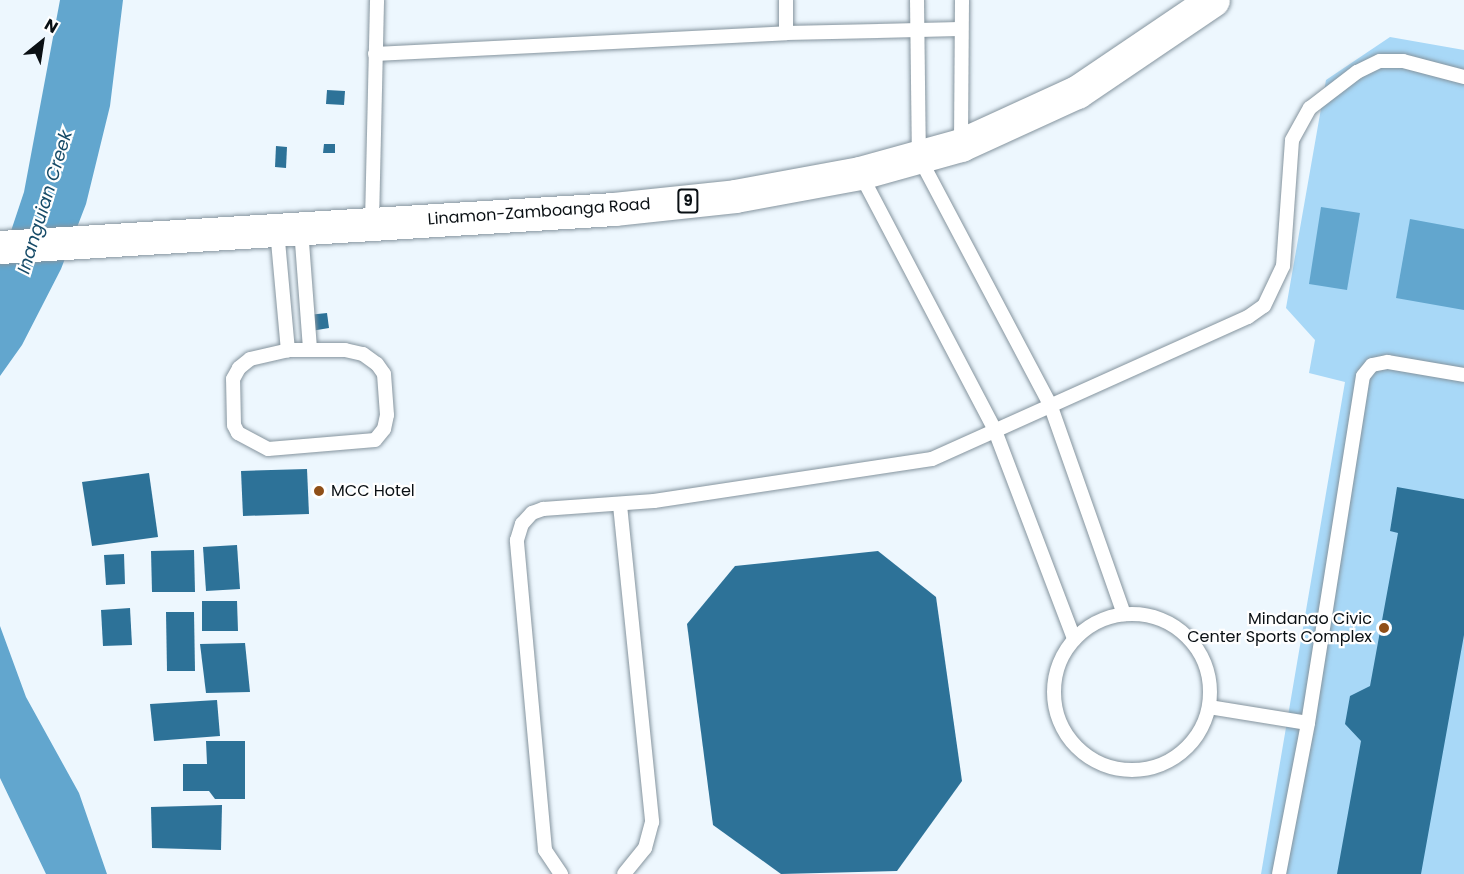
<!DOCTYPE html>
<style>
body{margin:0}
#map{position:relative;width:1464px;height:874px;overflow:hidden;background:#edf7fe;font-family:Poppins,sans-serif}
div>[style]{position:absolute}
.green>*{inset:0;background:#a8d8f7}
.water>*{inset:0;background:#62a6ce}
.building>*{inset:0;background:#2d7298}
.roads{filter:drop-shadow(0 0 2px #85949e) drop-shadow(0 0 2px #85949e)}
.lane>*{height:14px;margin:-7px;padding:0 7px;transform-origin:7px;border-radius:7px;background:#fff}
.lane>.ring{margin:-7px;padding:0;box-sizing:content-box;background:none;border:14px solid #fff;border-radius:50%}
.highway>*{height:33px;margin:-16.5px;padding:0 16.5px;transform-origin:16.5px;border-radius:16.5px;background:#fff}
.dots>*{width:16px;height:16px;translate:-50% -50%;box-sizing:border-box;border:3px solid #fff;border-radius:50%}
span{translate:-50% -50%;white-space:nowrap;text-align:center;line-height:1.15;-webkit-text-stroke:4.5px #fff;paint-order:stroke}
.shield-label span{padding:2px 4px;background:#fff;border:2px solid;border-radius:4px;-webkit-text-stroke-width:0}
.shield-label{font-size:15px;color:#0a1014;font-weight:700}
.street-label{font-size:16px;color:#0a1014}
.poi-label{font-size:16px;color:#0a1014}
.left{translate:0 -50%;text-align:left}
.right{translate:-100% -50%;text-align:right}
.water-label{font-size:18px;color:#164b68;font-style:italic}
.north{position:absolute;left:12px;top:12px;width:60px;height:60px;-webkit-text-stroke:4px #fff;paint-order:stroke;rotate:30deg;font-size:16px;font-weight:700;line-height:24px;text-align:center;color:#0a1014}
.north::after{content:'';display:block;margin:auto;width:21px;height:27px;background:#0a1014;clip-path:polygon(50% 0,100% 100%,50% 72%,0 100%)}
</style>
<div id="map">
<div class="green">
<div style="clip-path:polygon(1390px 37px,1464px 50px,1464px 874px,1261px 874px,1345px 382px,1309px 373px,1315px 340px,1286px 308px,1326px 80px)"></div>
</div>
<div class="water">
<div style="clip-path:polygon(60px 0,123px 0,110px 106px,86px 204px,61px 269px,22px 345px,0 376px,0 264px,24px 192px)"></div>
<div style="clip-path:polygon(1321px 207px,1360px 213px,1347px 290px,1309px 284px)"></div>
<div style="clip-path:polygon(1410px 219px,1464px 229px,1464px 310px,1396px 298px)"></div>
<div style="clip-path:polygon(0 626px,26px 697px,79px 793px,107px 874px,46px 874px,0 778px)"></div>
</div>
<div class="building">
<div style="clip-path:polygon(327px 90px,345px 91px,344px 105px,326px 104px)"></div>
<div style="clip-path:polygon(324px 144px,335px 144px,335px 153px,323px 153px)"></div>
<div style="clip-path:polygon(276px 146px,287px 147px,286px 168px,275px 167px)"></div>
<div style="clip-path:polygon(327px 313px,329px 328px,311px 331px,308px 315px)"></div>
<div style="clip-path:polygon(307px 469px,309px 514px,243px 516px,241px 471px)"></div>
<div style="clip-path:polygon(149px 473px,158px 537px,92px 546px,82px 482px)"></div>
<div style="clip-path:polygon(1397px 487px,1464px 499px,1464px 635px,1421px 874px,1337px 874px,1361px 741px,1345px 724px,1350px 696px,1370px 686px,1398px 533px,1390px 531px)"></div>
<div style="clip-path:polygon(237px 545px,240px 589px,206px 591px,203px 547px)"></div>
<div style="clip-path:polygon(194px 550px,195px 592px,152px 592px,151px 551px)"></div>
<div style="clip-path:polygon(878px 551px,936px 597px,962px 781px,897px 871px,781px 874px,713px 825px,687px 624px,735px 566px)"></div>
<div style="clip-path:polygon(124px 554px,125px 584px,106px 585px,104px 555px)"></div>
<div style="clip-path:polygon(202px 601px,237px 601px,238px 631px,202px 631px)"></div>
<div style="clip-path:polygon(130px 608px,132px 645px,103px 646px,101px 610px)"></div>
<div style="clip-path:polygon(166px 612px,194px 612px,195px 671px,167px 671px)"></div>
<div style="clip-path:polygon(245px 643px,250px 692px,206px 693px,200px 644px)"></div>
<div style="clip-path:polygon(217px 700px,220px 736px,154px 741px,150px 704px)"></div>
<div style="clip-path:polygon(206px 741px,245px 741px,245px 799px,215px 799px,209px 791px,183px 791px,183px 764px,207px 764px)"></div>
<div style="clip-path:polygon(222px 805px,221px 850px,152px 848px,151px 807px)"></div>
</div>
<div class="roads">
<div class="lane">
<div style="left:786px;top:0;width:33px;rotate:90deg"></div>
<div style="left:917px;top:0;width:157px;rotate:89.3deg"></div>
<div style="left:919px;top:157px;width:280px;rotate:62.1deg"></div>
<div style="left:1050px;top:404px;width:223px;rotate:70.6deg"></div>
<div style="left:375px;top:54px;width:412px;rotate:-2.9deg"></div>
<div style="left:786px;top:33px;width:174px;rotate:-1.3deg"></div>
<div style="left:961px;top:143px;width:143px;rotate:-89.6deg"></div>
<div style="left:860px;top:173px;width:288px;rotate:62.3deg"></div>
<div style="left:994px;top:428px;width:226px;rotate:69.2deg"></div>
<div style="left:372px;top:222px;width:222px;rotate:-88.7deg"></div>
<div style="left:301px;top:229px;width:119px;rotate:85.7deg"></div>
<div style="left:277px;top:230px;width:121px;rotate:84.8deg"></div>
<div style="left:288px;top:350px;width:57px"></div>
<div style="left:345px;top:350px;width:18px;rotate:13deg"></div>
<div style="left:363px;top:354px;width:17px;rotate:36deg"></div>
<div style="left:377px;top:364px;width:12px;rotate:55deg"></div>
<div style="left:384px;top:374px;width:41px;rotate:85.8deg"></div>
<div style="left:387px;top:415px;width:14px;rotate:102deg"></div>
<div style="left:384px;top:429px;width:14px;rotate:129deg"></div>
<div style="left:375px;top:440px;width:107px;rotate:175.2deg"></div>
<div style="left:268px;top:449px;width:34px;rotate:-152deg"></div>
<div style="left:238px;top:433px;width:9px;rotate:-117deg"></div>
<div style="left:234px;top:425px;width:46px;rotate:-91.2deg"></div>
<div style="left:233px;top:379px;width:13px;rotate:-61deg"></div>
<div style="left:239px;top:368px;width:14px;rotate:-39deg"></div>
<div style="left:250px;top:359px;width:39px;rotate:-13deg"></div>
<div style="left:620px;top:505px;width:319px;rotate:84.2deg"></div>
<div style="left:652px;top:822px;width:27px;rotate:105deg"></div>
<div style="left:645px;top:848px;width:33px;rotate:129deg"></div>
<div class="ring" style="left:1054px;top:614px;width:142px;height:142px"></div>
<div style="left:1209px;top:707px;width:100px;rotate:9.2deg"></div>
<div style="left:561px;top:874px;width:29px;rotate:-124deg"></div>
<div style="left:545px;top:850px;width:311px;rotate:-95.2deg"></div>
<div style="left:517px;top:540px;width:17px;rotate:-73deg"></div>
<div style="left:522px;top:524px;width:15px;rotate:-48deg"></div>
<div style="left:532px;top:513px;width:12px;rotate:-20deg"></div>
<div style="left:543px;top:509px;width:111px;rotate:-4.1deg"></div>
<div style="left:654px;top:501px;width:281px;rotate:-8.6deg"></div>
<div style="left:932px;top:459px;width:346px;rotate:-24.2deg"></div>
<div style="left:1248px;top:317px;width:19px;rotate:-35deg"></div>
<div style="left:1264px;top:306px;width:44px;rotate:-64.6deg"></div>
<div style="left:1283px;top:266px;width:126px;rotate:-85.9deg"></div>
<div style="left:1292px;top:140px;width:37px;rotate:-61deg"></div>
<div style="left:1310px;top:108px;width:59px;rotate:-37.5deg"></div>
<div style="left:1357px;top:72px;width:25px;rotate:-26deg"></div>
<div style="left:1380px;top:61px;width:23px"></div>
<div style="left:1403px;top:61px;width:63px;rotate:14.7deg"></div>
<div style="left:1279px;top:874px;width:154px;rotate:-79.1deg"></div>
<div style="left:1308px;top:723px;width:351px;rotate:-81deg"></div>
<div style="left:1363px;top:376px;width:14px;rotate:-51deg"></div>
<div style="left:1372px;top:365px;width:16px;rotate:-11deg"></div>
<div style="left:1388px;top:362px;width:77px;rotate:9.7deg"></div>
</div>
<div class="highway">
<div style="left:0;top:247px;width:615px;rotate:-3.54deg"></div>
<div style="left:614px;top:209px;width:122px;rotate:-6.1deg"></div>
<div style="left:735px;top:196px;width:127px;rotate:-10.4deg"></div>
<div style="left:860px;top:173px;width:105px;rotate:-15.5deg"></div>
<div style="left:961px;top:145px;width:128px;rotate:-24.6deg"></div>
<div style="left:1077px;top:92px;width:164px;rotate:-34.1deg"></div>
</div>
</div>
<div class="dots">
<div style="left:319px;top:491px;background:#8f4f18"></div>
<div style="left:1384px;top:628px;background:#8f4f18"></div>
</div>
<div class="shield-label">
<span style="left:688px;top:201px">9</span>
</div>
<div class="street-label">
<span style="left:539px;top:212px;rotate:-4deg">Linamon-Zamboanga Road</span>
</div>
<div class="poi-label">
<span class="left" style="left:331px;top:491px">MCC Hotel</span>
<span class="right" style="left:1372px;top:628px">Mindanao Civic<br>Center Sports Complex</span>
</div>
<div class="water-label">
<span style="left:45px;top:202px;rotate:-73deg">Inanguian Creek</span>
</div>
<div class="north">N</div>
</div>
